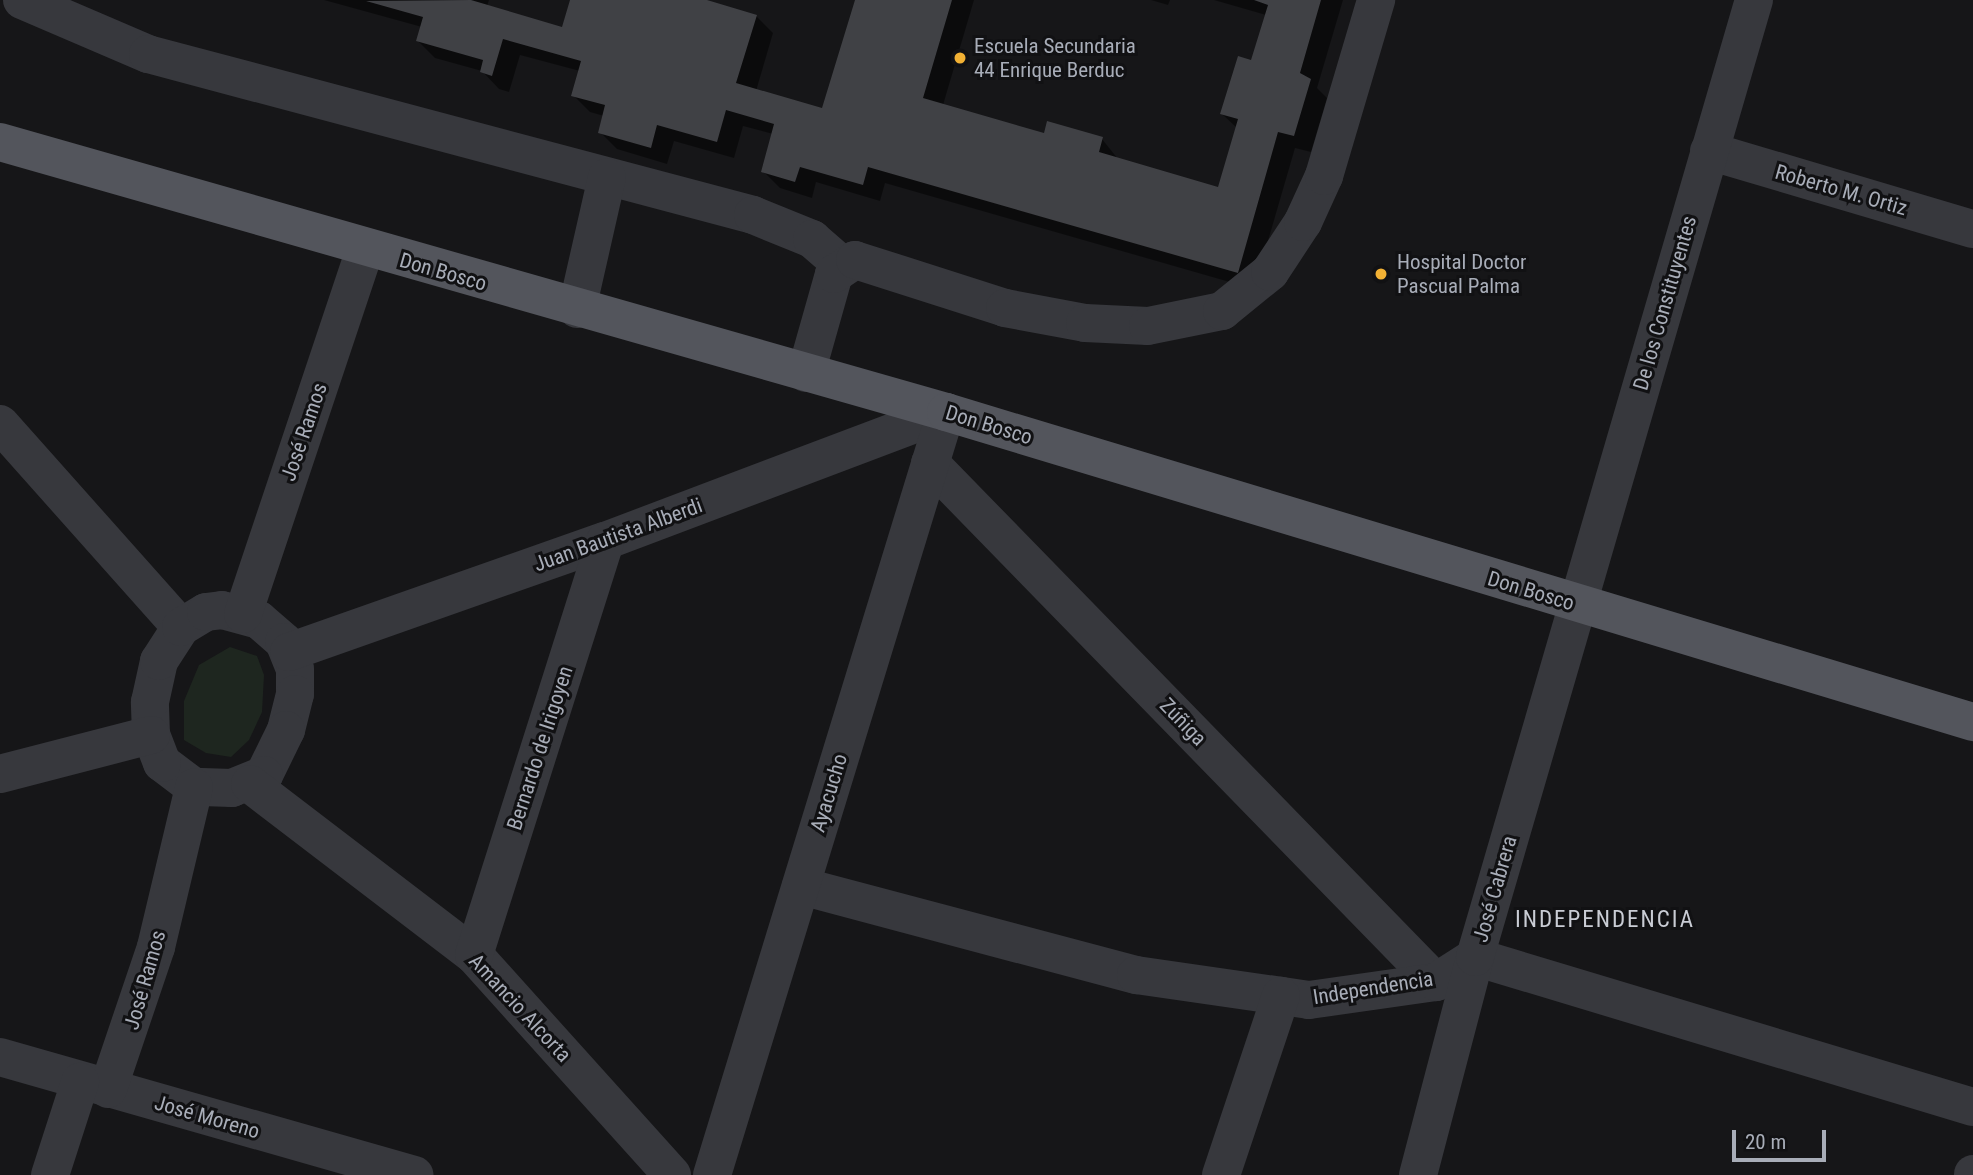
<!DOCTYPE html>
<meta charset="utf-8">
<style>
body{margin:0}
#map{position:relative;width:1973px;height:1175px;overflow:hidden;background:#161618;font-family:"Roboto Condensed",sans-serif}
div>[style]{position:absolute}
.green>*{inset:0;background:#1e261f}
.shadow>*{inset:0;background:#0007}
.building>*{inset:0;background:#404145}
.minor>*{height:38px;margin:-19px;padding:0 19px;transform-origin:19px;border-radius:19px;background:#37383d}
.major>*{height:38px;margin:-19px;padding:0 19px;transform-origin:19px;border-radius:19px;background:#53555c}
.dots>*{width:19px;height:19px;translate:-50% -50%;box-sizing:border-box;border:4px solid #111113;border-radius:50%}
span{translate:-50% -50%;white-space:nowrap;text-align:center;line-height:1.15;-webkit-text-stroke:6px #111113;paint-order:stroke}
.poi-label{font-size:21px;color:#a8adb8}
.left{translate:0 -50%;text-align:left}
.street-label{font-size:21px;color:#a8adb8}
.neighbourhood-label{font-size:23px;color:#c9ccd4;letter-spacing:2px}
.scale{position:absolute;left:1732px;top:1130px;width:94px;height:32px;box-sizing:border-box;border:4px solid #a8adb8;border-top:0;padding-left:9px;font-size:21px;line-height:24px;white-space:nowrap;color:#a8adb8;-webkit-text-stroke:5px #111113;paint-order:stroke}
</style>
<div id="map">
<div class="green">
<div style="clip-path:polygon(230px 647px,257px 656px,264px 675px,262px 712px,249px 740px,231px 757px,206px 753px,184px 740px,184px 701px,199px 665px)"></div>
</div>
<div class="shadow">
<div style="clip-path:polygon(324px 0,489px 0,487px 6px,563px 29px,571px 0,701px 0,756px 16px,773px 33px,756px 91px,823px 110px,856px 0,974px 0,943px 105px,1045px 135px,1102px 139px,1118px 159px,1219px 189px,1237px 128px,1222px 114px,1252px 63px,1266px 15px,1214px 0,1343px 0,1317px 88px,1327px 98px,1311px 152px,1295px 148px,1254px 289px,885px 183px,880px 201px,816px 182px,812px 198px,780px 188px,763px 171px,773px 134px,743px 126px,734px 158px,674px 141px,667px 164px,617px 149px,600px 132px,604px 116px,590px 112px,573px 95px,580px 71px,520px 55px,509px 92px,499px 89px,482px 71px,435px 58px,418px 41px,422px 27px)"></div>
<div style="clip-path:polygon(1151px 0,1170px 0,1168px 5px)"></div>
</div>
<div class="building">
<div style="clip-path:polygon(471px 0,562px 27px,570px 0,707px 0,757px 15px,736px 83px,822px 108px,855px 0,952px 0,923px 98px,1044px 133px,1047px 121px,1103px 137px,1099px 152px,1218px 187px,1238px 119px,1220px 114px,1238px 56px,1251px 60px,1268px 5px,1254px 0,1321px 0,1300px 73px,1311px 79px,1294px 136px,1278px 132px,1238px 273px,868px 167px,863px 185px,800px 167px,795px 182px,761px 172px,774px 124px,726px 110px,717px 142px,657px 125px,651px 148px,598px 133px,605px 105px,571px 96px,581px 61px,503px 39px,492px 76px,480px 72px,483px 60px,416px 41px,423px 17px,366px 1px)"></div>
</div>
<div class="minor">
<div style="left:22px;top:0;width:137px;rotate:23.2deg"></div>
<div style="left:148px;top:54px;width:626px;rotate:14.9deg"></div>
<div style="left:753px;top:215px;width:64px;rotate:22.1deg"></div>
<div style="left:812px;top:239px;width:40px;rotate:41deg"></div>
<div style="left:1709px;top:151px;width:275px;rotate:16.5deg"></div>
<div style="left:577px;top:309px;width:135px;rotate:-77.2deg"></div>
<div style="left:806px;top:373px;width:103px;rotate:-74.2deg"></div>
<div style="left:834px;top:274px;width:25px;rotate:-34deg"></div>
<div style="left:855px;top:260px;width:157px;rotate:17.7deg"></div>
<div style="left:1005px;top:308px;width:81px;rotate:10.6deg"></div>
<div style="left:1085px;top:323px;width:63px;rotate:2.7deg"></div>
<div style="left:1148px;top:326px;width:76px;rotate:-11.5deg"></div>
<div style="left:1222px;top:311px;width:62px;rotate:-39.1deg"></div>
<div style="left:1270px;top:272px;width:60px;rotate:-56.6deg"></div>
<div style="left:1303px;top:222px;width:51px;rotate:-65.5deg"></div>
<div style="left:1324px;top:176px;width:184px;rotate:-73.5deg"></div>
<div style="left:0;top:424px;width:272px;rotate:48.3deg"></div>
<div style="left:930px;top:463px;width:725px;rotate:45.73deg"></div>
<div style="left:222px;top:610px;width:38px;rotate:15deg"></div>
<div style="left:259px;top:620px;width:33px;rotate:41deg"></div>
<div style="left:284px;top:642px;width:29px;rotate:68deg"></div>
<div style="left:295px;top:669px;width:25px;rotate:90deg"></div>
<div style="left:295px;top:694px;width:37px;rotate:104deg"></div>
<div style="left:286px;top:730px;width:50px;rotate:116.1deg"></div>
<div style="left:264px;top:775px;width:35px;rotate:158deg"></div>
<div style="left:232px;top:788px;width:38px;rotate:-178deg"></div>
<div style="left:194px;top:787px;width:40px;rotate:-143deg"></div>
<div style="left:162px;top:763px;width:30px;rotate:-111deg"></div>
<div style="left:151px;top:735px;width:33px;rotate:-92deg"></div>
<div style="left:150px;top:702px;width:42px;rotate:-77.6deg"></div>
<div style="left:159px;top:661px;width:40px;rotate:-57.1deg"></div>
<div style="left:181px;top:627px;width:29px;rotate:-31deg"></div>
<div style="left:206px;top:612px;width:16px;rotate:-7deg"></div>
<div style="left:243px;top:614px;width:384px;rotate:-71.5deg"></div>
<div style="left:289px;top:652px;width:335px;rotate:-19.4deg"></div>
<div style="left:605px;top:541px;width:365px;rotate:-20.7deg"></div>
<div style="left:0;top:774px;width:156px;rotate:-14.5deg"></div>
<div style="left:250px;top:784px;width:282px;rotate:37.4deg"></div>
<div style="left:474px;top:955px;width:296px;rotate:48deg"></div>
<div style="left:801px;top:886px;width:347px;rotate:14.9deg"></div>
<div style="left:1136px;top:975px;width:175px;rotate:8.2deg"></div>
<div style="left:1309px;top:1000px;width:128px;rotate:-8.1deg"></div>
<div style="left:1436px;top:982px;width:46px;rotate:-32.7deg"></div>
<div style="left:1475px;top:957px;width:520px;rotate:16.76deg"></div>
<div style="left:474px;top:955px;width:434px;rotate:-72.4deg"></div>
<div style="left:0;top:1057px;width:431px;rotate:15.9deg"></div>
<div style="left:108px;top:1089px;width:150px;rotate:-71.3deg"></div>
<div style="left:156px;top:947px;width:164px;rotate:-76.6deg"></div>
<div style="left:50px;top:1175px;width:98px;rotate:-72.1deg"></div>
<div style="left:712px;top:1175px;width:798px;rotate:-72.95deg"></div>
<div style="left:1221px;top:1175px;width:189px;rotate:-71.5deg"></div>
<div style="left:1418px;top:1175px;width:225px;rotate:-75.3deg"></div>
<div style="left:1475px;top:957px;width:997px;rotate:-73.75deg"></div>
<div style="left:1973px;top:1175px;width:1px;rotate:-90deg"></div>
</div>
<div class="major">
<div style="left:0;top:142px;width:984px;rotate:15.93deg"></div>
<div style="left:946px;top:412px;width:1073px;rotate:16.8deg"></div>
</div>
<div class="dots">
<div style="left:960px;top:58px;background:#f2b134"></div>
<div style="left:1381px;top:274px;background:#f2b134"></div>
</div>
<div class="poi-label">
<span class="left" style="left:974px;top:58px">Escuela Secundaria<br>44 Enrique Berduc</span>
<span class="left" style="left:1397px;top:274px">Hospital Doctor<br>Pascual Palma</span>
</div>
<div class="street-label">
<span style="left:1841px;top:190px;rotate:16deg">Roberto M. Ortiz</span>
<span style="left:443px;top:272px;rotate:16deg">Don Bosco</span>
<span style="left:1665px;top:303px;rotate:-74deg">De los Constituyentes</span>
<span style="left:989px;top:425px;rotate:17deg">Don Bosco</span>
<span style="left:304px;top:432px;rotate:-71deg">José Ramos</span>
<span style="left:618px;top:535px;rotate:-20deg">Juan Bautista Alberdi</span>
<span style="left:1531px;top:591px;rotate:17deg">Don Bosco</span>
<span style="left:1183px;top:722px;rotate:46deg">Zúñiga</span>
<span style="left:540px;top:748px;rotate:-72deg">Bernardo de Irigoyen</span>
<span style="left:829px;top:793px;rotate:-73deg">Ayacucho</span>
<span style="left:1495px;top:889px;rotate:-74deg">José Cabrera</span>
<span style="left:145px;top:980px;rotate:-74deg">José Ramos</span>
<span style="left:1373px;top:988px;rotate:-9deg">Independencia</span>
<span style="left:520px;top:1008px;rotate:47deg">Amancio Alcorta</span>
<span style="left:207px;top:1117px;rotate:16deg">José Moreno</span>
</div>
<div class="neighbourhood-label">
<span style="left:1605px;top:920px">INDEPENDENCIA</span>
</div>
<div class="scale">20 m</div>
</div>
